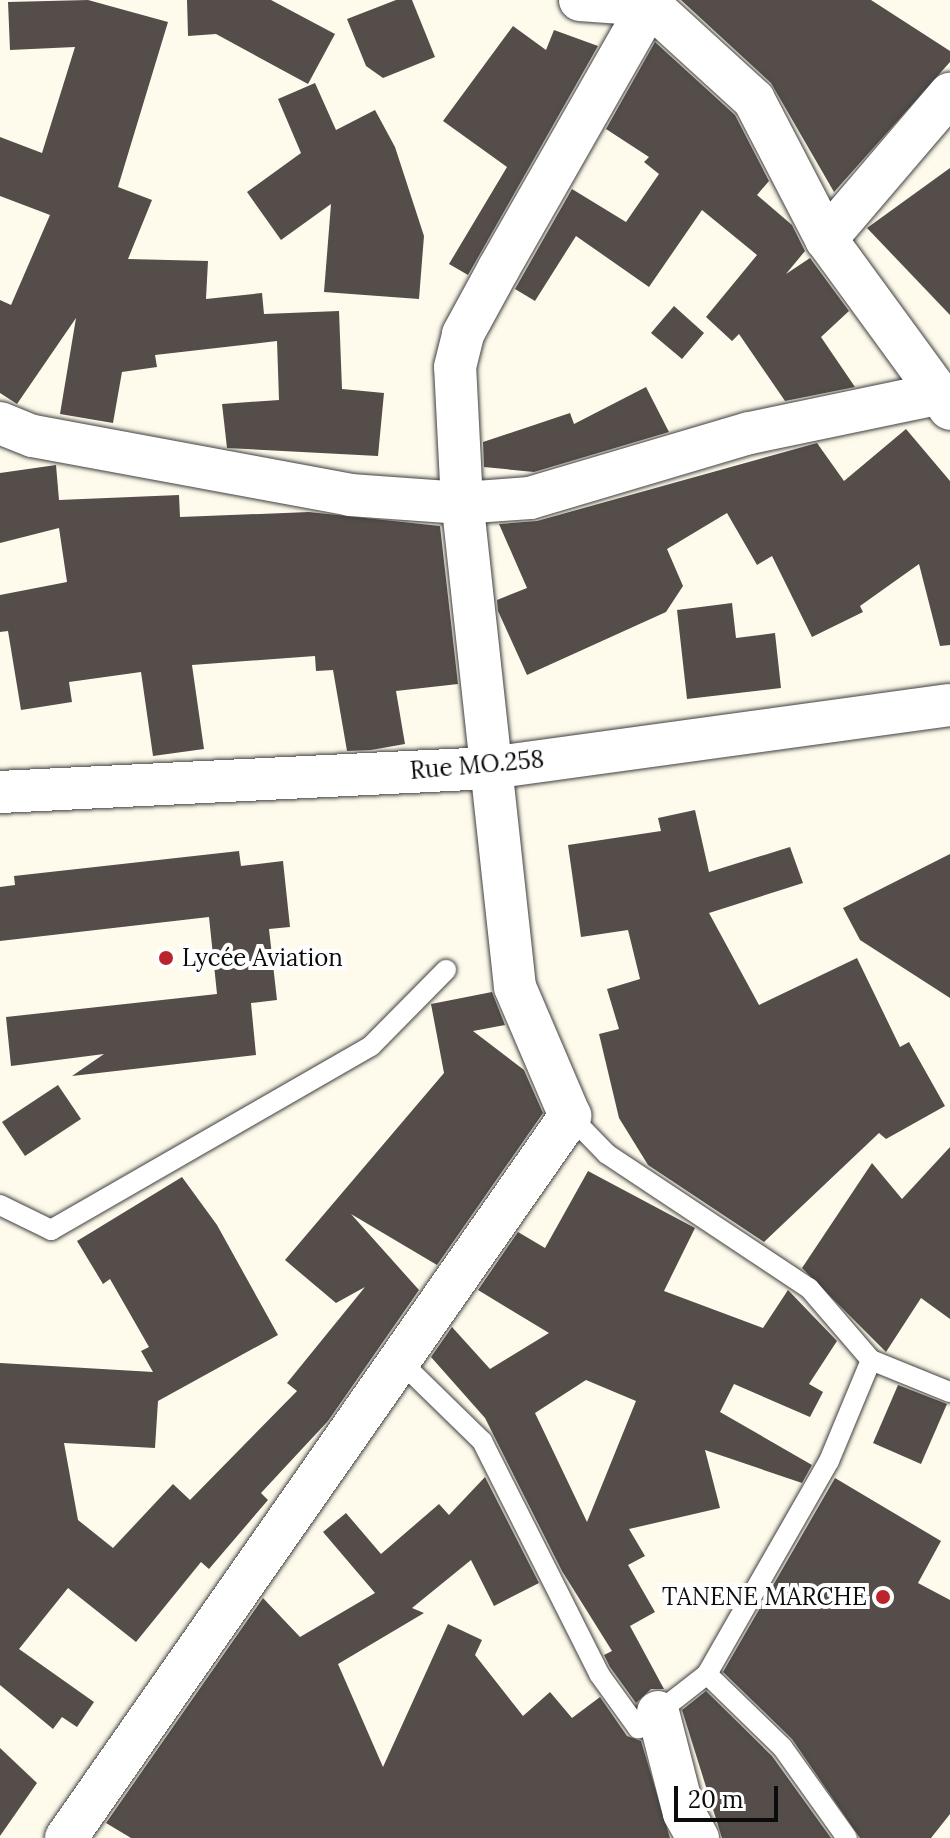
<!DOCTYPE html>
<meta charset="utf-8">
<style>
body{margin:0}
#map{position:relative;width:950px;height:1838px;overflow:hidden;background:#fffbec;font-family:Lora,serif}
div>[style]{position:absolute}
.building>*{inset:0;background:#554d49}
.roads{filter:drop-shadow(0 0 2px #3f3f3f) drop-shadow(0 0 2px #3f3f3f)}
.lane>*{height:20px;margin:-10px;padding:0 10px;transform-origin:10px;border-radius:10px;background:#fff}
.street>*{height:42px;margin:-21px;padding:0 21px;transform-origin:21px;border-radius:21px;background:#fff}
.dots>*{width:22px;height:22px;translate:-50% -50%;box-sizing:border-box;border:4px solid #fff;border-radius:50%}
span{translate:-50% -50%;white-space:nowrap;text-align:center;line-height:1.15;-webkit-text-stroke:8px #fff;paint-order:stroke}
.street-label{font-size:24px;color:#0c0c0c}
.poi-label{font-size:24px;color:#0c0c0c}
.left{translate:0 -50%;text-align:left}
.right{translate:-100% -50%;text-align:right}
.scale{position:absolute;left:674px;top:1786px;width:104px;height:36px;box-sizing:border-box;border:4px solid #0c0c0c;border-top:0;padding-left:10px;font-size:24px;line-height:28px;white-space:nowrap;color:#0c0c0c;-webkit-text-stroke:6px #fff;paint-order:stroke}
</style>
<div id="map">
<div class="building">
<div style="clip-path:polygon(88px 0,168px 22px,118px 187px,152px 200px,128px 259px,208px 261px,206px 299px,262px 293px,264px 314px,339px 311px,342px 389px,384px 393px,378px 456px,227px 448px,222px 404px,279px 400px,277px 341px,155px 355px,157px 367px,122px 372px,113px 423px,60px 414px,76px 318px,17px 404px,0 393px,0 300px,11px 305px,50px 215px,0 196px,0 137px,42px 153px,75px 47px,10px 50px,8px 2px)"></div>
<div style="clip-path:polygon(187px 0,271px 0,335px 34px,308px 84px,216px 34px,188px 36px)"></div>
<div style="clip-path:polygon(396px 0,412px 0,435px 57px,383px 78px,366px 66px,347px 19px)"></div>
<div style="clip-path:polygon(681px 0,871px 0,950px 51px,950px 62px,834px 192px,771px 83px)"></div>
<div style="clip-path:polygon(513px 26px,546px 50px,554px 30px,598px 46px,468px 275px,449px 264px,507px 167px,443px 121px)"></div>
<div style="clip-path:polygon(655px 42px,735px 115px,769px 181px,757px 195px,792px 225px,805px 251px,786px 274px,810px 258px,849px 311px,821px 337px,855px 387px,785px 401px,739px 334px,732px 341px,706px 317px,757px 255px,702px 210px,649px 287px,576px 236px,535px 301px,515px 289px,572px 189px,626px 222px,659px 174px,644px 162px,649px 157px,606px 129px)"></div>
<div style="clip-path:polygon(315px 83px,336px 130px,375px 110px,395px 147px,424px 236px,419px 299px,324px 292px,331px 204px,281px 240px,247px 192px,301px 153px,278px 99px)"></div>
<div style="clip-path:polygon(950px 168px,950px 315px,867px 228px)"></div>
<div style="clip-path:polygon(674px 306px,704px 333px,682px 359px,651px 333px)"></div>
<div style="clip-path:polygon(646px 387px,669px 432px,534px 472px,484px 467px,483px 442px,570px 413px,574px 424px)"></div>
<div style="clip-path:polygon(906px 429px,950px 481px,950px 645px,940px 646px,919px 564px,860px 606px,863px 612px,812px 637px,772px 556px,757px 565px,727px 513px,667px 549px,683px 586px,666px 612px,527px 675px,498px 611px,497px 600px,527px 588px,499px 524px,537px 521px,817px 443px,844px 481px)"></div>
<div style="clip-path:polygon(56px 465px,59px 500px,179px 495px,180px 517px,309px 512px,440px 526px,458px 684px,396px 691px,405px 744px,371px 750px,347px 751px,333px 670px,316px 671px,315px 656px,192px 665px,204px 749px,153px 756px,141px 672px,69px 682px,72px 702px,21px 710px,8px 631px,0 632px,0 595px,67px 582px,59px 528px,0 543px,0 473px)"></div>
<div style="clip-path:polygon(732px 603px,736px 638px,775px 633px,781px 688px,687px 699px,677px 610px)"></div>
<div style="clip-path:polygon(695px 810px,709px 872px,790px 847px,803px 883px,709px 913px,759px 1005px,857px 958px,900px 1047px,909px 1042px,945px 1106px,886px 1139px,879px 1133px,764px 1242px,648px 1165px,619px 1118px,599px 1034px,619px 1029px,607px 989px,640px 979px,628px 930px,581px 937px,568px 845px,661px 831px,658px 818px)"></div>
<div style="clip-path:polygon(239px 851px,241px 866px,283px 861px,290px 927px,269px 929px,277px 1000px,251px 1003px,256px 1055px,72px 1076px,104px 1054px,11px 1066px,6px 1017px,217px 994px,209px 917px,0 941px,0 887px,15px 885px,14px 876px)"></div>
<div style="clip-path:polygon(950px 854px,950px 998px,860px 940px,843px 908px)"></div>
<div style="clip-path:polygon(492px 992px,505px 1025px,473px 1031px,524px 1070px,543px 1113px,437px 1265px,351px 1214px,419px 1290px,328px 1421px,261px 1493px,268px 1500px,209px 1569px,201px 1562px,136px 1642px,68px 1588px,19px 1649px,94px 1702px,77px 1727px,62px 1717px,53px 1729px,0 1685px,0 1363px,153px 1372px,141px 1351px,149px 1347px,110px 1279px,103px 1284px,77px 1241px,182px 1177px,217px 1225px,278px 1335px,158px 1401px,155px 1448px,64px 1443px,78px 1520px,113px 1548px,173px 1484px,190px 1500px,297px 1391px,287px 1383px,365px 1287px,336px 1303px,285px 1260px,444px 1073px,431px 1004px)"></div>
<div style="clip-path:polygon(58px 1085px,81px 1119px,25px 1156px,2px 1122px)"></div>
<div style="clip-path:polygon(950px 1147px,950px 1319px,921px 1298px,886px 1352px,802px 1268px,872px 1163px,902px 1199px)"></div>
<div style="clip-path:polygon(evenodd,588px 1171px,695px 1228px,664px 1291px,763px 1328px,788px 1290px,837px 1341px,809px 1384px,823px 1392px,810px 1417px,734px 1384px,720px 1412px,812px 1465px,802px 1483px,705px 1450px,720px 1508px,629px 1529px,645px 1556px,628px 1565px,655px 1612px,630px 1626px,664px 1689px,651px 1689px,636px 1703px,610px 1667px,604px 1655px,612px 1651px,562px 1571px,485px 1418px,431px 1357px,452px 1327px,490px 1369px,549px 1333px,478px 1290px,518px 1232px,545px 1248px,588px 1171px,586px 1380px,636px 1401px,587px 1522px,535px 1413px,586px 1380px)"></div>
<div style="clip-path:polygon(898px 1385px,947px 1404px,921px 1464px,873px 1443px)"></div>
<div style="clip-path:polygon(485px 1477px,539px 1583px,494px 1606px,471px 1560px,412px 1608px,424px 1613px,338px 1664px,383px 1767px,448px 1624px,482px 1640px,475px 1655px,523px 1716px,550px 1692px,572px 1718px,600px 1697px,627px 1736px,641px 1741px,670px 1838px,131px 1838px,106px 1823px,263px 1598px,300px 1637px,375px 1593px,323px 1532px,346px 1513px,381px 1554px,439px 1504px,449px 1515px)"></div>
<div style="clip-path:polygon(835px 1478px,941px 1541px,918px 1583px,950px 1600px,950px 1814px,931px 1838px,860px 1838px,792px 1739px,723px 1672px)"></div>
<div style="clip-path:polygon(706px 1691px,772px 1756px,831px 1838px,722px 1838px,682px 1710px)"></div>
<div style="clip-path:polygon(0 1748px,37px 1783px,0 1836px)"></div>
</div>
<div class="roads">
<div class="lane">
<div style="left:570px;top:1116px;width:53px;rotate:45.8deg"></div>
<div style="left:607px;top:1154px;width:242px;rotate:33.6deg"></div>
<div style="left:809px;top:1288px;width:95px;rotate:49.3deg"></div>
<div style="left:871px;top:1360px;width:85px;rotate:22.1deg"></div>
<div style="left:0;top:1205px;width:57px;rotate:26.1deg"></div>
<div style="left:51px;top:1230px;width:369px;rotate:-29.9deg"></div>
<div style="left:371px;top:1046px;width:107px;rotate:-45.4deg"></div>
<div style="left:400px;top:1361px;width:115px;rotate:44.3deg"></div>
<div style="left:482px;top:1441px;width:261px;rotate:63.3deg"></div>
<div style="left:599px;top:1674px;width:67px;rotate:54.2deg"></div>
<div style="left:638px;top:1728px;width:88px;rotate:-38deg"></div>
<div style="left:847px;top:1838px;width:112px;rotate:-125.5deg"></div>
<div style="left:782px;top:1747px;width:105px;rotate:-135.8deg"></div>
<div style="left:707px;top:1674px;width:245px;rotate:-60.2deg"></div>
<div style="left:829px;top:1461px;width:109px;rotate:-67.4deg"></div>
</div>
<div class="street">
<div style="left:580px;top:0;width:70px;rotate:4.1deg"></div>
<div style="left:650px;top:5px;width:141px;rotate:42.4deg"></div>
<div style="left:754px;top:100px;width:157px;rotate:62.6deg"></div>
<div style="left:826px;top:239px;width:210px;rotate:53.9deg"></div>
<div style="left:826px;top:239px;width:191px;rotate:-49.5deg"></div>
<div style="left:0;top:423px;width:35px;rotate:22deg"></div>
<div style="left:33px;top:436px;width:322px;rotate:10.5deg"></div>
<div style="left:350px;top:495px;width:112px;rotate:4.1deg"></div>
<div style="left:462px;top:503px;width:68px;rotate:-4.2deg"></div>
<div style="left:530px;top:498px;width:229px;rotate:-16.5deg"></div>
<div style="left:750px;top:433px;width:191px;rotate:-11.8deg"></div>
<div style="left:0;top:792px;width:491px;rotate:-2.8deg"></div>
<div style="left:490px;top:768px;width:464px;rotate:-7.8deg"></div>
<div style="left:658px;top:1712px;width:104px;rotate:75.6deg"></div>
<div style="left:684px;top:1813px;width:29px;rotate:61deg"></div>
<div style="left:66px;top:1838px;width:881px;rotate:-55.08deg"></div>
<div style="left:570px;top:1116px;width:140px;rotate:-113.1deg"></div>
<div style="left:515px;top:987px;width:487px;rotate:-96.2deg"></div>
<div style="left:462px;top:503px;width:136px;rotate:-92.9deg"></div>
<div style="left:455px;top:367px;width:34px;rotate:-76deg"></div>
<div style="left:463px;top:334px;width:75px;rotate:-61.4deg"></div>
<div style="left:499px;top:268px;width:309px;rotate:-60.3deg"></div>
</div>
</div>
<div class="dots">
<div style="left:166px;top:958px;background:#bc242c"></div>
<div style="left:883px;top:1597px;background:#bc242c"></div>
</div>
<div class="street-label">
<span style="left:477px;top:765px;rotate:-5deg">Rue MO.258</span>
</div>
<div class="poi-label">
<span class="left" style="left:182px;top:958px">Lycée Aviation</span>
<span class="right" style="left:867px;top:1597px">TANENE MARCHE</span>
</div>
<div class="scale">20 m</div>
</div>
